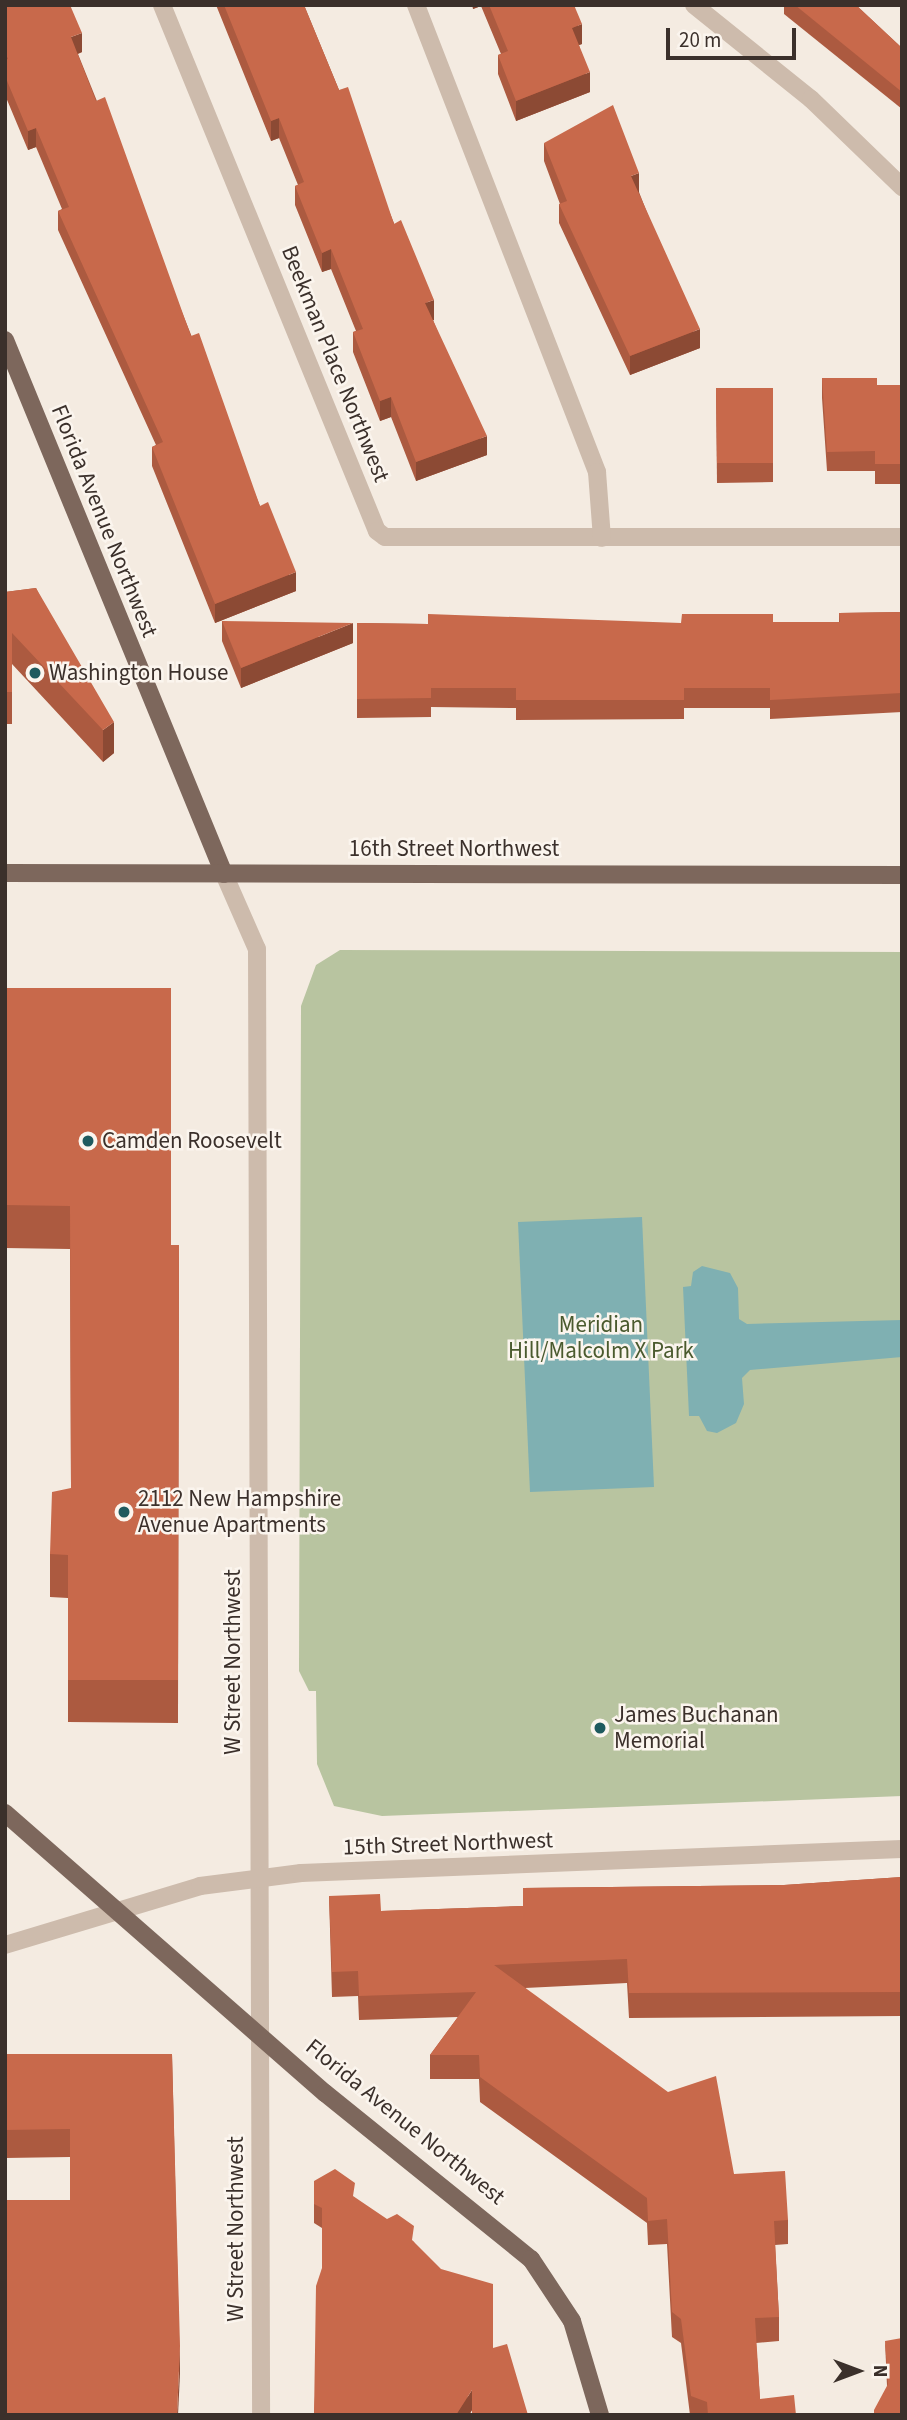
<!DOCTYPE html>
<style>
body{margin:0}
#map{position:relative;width:907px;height:2420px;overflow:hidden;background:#f4ebe1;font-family:"Source Sans 3",sans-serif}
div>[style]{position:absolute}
.green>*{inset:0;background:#b8c4a0}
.water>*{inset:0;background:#7fb0b2}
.minor>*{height:18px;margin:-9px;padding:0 9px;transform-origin:9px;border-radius:9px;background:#cdbbac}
.major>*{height:18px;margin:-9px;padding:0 9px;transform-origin:9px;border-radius:9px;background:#7d675c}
.wall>*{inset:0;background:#ac5a40}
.shaded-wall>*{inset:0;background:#8c4a34}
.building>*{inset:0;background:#c8694b}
.dots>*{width:19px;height:19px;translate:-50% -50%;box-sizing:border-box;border:4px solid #fbf5ee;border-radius:50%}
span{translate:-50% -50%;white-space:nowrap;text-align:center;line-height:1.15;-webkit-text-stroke:5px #fbf5ee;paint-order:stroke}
.street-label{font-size:23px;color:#3b302b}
.poi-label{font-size:23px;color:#3b302b}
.left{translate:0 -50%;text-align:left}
.park-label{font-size:23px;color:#4a5a2e}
.frame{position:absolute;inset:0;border:7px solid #3b302b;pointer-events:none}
.north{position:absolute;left:823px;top:2336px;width:70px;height:70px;-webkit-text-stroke:5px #fbf5ee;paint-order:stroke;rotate:90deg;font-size:19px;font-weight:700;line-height:28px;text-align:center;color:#3b302b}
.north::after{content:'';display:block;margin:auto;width:24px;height:32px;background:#3b302b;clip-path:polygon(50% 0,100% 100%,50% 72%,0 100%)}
.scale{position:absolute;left:666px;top:28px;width:130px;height:32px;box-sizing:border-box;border:4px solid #3b302b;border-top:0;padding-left:9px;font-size:21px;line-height:24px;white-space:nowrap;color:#3b302b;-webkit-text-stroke:5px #fbf5ee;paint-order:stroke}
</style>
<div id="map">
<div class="green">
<div style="clip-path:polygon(340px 950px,902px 952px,902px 1796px,382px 1816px,334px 1806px,317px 1764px,316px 1691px,309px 1691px,299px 1671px,301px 1006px,316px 965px)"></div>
</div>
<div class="water">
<div style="clip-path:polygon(642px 1217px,654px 1487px,530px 1492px,518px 1222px)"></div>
<div style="clip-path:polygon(702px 1266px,730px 1273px,738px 1288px,739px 1319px,747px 1324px,902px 1320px,902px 1357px,750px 1370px,742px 1378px,744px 1404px,736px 1423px,717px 1433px,707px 1431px,699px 1416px,689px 1416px,683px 1287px,691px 1286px,693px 1272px)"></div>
</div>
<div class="minor">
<div style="left:162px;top:5px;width:568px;rotate:67.77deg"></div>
<div style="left:377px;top:531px;width:10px;rotate:37deg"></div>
<div style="left:385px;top:537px;width:517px"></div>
<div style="left:416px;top:5px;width:501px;rotate:68.81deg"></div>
<div style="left:597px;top:472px;width:66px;rotate:85.7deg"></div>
<div style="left:694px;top:5px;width:150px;rotate:38.8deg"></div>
<div style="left:811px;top:99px;width:127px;rotate:44deg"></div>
<div style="left:224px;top:874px;width:82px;rotate:66.3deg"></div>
<div style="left:257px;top:949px;width:1466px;rotate:89.84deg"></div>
<div style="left:5px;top:1945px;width:204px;rotate:-16.8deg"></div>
<div style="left:200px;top:1886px;width:102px;rotate:-7.3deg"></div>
<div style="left:301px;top:1873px;width:601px;rotate:-2.29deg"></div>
</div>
<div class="major">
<div style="left:5px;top:340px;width:577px;rotate:67.7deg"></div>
<div style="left:5px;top:873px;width:897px;rotate:0.13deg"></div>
<div style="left:5px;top:1813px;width:425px;rotate:41.2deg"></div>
<div style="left:325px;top:2093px;width:265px;rotate:38.9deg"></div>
<div style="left:531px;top:2259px;width:74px;rotate:56.5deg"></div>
<div style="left:572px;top:2321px;width:98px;rotate:73.4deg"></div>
</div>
<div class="wall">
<div style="clip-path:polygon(5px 5px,82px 52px,78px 54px,260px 506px,296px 591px,215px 623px,152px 466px,152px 447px,156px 445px,58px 230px,58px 211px,62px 209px,36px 147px,28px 150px,5px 95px)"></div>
<div style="clip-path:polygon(216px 5px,304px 5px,434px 320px,433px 320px,487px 455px,416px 481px,391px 417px,380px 421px,353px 352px,353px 332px,356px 331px,331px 269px,322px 272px,295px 205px,295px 186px,298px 185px,279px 138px,271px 141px)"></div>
<div style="clip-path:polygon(472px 5px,574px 5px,582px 44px,579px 45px,590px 92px,516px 121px,498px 74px,498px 55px,501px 54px,481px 6px,473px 9px)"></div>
<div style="clip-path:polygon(784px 5px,856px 5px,902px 48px,902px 109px,784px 14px)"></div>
<div style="clip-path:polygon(544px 143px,639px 192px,700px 348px,630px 375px,559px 223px,559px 204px,560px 204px,544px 161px)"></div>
<div style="clip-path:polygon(822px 378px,877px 385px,902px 385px,902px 484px,875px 484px,875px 471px,827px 471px,822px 398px)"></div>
<div style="clip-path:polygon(716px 388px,773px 388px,773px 482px,717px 483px)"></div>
<div style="clip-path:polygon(36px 588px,114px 753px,103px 762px,12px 664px,12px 724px,5px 724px,5px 592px)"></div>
<div style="clip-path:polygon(902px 612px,902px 712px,770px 719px,770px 708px,684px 708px,684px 719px,516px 720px,516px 708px,431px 707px,431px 717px,357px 718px,357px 623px,428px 624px,681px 623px,773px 622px,839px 622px,839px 613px)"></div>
<div style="clip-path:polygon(222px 621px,353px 643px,241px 688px,222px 641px)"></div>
<div style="clip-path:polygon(5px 988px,171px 1245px,179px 1245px,178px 1723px,68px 1722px,68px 1598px,50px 1597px,50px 1554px,71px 1488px,70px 1249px,5px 1248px)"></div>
<div style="clip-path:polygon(902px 1877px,902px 2016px,629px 2018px,627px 1983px,525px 1988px,734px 2174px,788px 2220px,788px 2244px,775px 2245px,779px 2317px,779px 2341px,756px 2343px,760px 2399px,796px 2415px,690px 2415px,681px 2343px,672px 2337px,667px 2244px,648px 2245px,647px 2223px,480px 2102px,479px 2079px,430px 2079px,430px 2055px,458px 2017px,359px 2020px,358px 1996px,332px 1997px,329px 1896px,381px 1911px,523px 1906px,523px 1888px,784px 1885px)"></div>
<div style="clip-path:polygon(5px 2054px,172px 2054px,180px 2374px,70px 2200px,70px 2157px,5px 2158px)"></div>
<div style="clip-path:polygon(314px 2181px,355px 2198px,414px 2242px,472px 2410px,469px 2415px,314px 2415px,322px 2268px,322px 2228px,314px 2223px)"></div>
<div style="clip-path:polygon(885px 2341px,902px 2415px,887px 2386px)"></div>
</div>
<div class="shaded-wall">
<div style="clip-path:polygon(473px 5px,481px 5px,481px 6px,473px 9px)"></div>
<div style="clip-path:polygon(582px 24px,582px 44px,572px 47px,572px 28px)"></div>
<div style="clip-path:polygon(82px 33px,82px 52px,71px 56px,71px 37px)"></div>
<div style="clip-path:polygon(590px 72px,590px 92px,516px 121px,516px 101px)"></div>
<div style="clip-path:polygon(279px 118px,279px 138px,271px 141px,271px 121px)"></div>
<div style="clip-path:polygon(36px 128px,36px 147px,28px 150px,28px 131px)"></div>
<div style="clip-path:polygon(639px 173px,639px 192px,631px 194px,631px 176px)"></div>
<div style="clip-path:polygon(331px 249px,331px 269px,322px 272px,322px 253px)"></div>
<div style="clip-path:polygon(434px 300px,434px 320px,425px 323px,425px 303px)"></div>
<div style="clip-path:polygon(700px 329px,700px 348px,630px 375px,630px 356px)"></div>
<div style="clip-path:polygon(391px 397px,391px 417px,380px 421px,380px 401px)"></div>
<div style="clip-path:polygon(487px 436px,487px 455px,416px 481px,416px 462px)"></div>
<div style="clip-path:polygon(296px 572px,296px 591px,215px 623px,215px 604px)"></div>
<div style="clip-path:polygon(353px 623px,353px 643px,241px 688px,241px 668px)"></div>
<div style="clip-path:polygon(114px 722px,114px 753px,103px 762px,103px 730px)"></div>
<div style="clip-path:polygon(180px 2346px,180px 2374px,178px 2415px,177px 2415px)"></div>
<div style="clip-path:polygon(472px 2390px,472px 2410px,469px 2415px,456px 2415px)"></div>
</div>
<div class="building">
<div style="clip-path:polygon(5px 5px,70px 5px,82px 33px,71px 37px,96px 101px,105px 97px,191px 336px,199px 333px,260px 506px,268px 502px,296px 572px,215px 604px,152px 447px,163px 442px,58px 211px,69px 207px,36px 128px,28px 131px,5px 76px,5px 60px,8px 59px,5px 52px)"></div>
<div style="clip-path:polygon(224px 5px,304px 5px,339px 90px,348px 87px,394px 224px,401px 220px,434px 300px,425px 303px,487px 436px,416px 462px,391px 397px,380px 401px,353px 332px,363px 329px,331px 249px,322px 253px,295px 186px,304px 182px,279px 118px,271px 121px)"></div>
<div style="clip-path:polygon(489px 5px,574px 5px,582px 24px,572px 28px,590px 72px,516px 101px,498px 55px,508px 51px)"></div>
<div style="clip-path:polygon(795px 5px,856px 5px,902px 48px,902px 92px)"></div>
<div style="clip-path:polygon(613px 105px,639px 173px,631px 176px,700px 329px,630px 356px,559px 204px,567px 201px,544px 143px)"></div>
<div style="clip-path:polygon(822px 378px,877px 378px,877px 385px,902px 385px,902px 464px,875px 464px,875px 451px,827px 452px)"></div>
<div style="clip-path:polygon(716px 388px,773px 388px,773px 463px,717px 463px)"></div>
<div style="clip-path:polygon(36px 588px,114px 722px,103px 730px,12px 633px,12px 692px,5px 692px,5px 592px)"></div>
<div style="clip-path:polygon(902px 612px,902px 693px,770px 700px,770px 688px,684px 688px,684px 700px,516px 700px,516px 688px,431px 688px,431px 698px,357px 699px,357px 623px,428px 624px,428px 614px,681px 623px,682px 614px,773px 614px,773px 622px,840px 622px,839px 613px)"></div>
<div style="clip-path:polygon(222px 621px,353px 623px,241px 668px)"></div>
<div style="clip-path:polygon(5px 988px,171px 988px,171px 1245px,179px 1245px,178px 1680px,68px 1680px,68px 1555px,50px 1554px,52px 1492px,71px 1488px,70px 1206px,5px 1205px)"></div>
<div style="clip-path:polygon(902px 1877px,902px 1992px,629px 1993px,627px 1959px,494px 1965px,668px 2092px,716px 2076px,734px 2174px,785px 2171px,788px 2220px,774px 2221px,779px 2317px,755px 2318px,760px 2399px,794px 2395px,796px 2415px,708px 2415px,707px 2402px,691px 2396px,681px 2319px,672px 2312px,667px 2219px,648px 2221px,647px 2198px,480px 2077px,479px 2055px,430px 2055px,476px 1992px,359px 1996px,358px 1971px,332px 1972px,329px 1896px,380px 1894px,381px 1911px,523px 1906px,523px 1888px,784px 1885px)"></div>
<div style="clip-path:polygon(5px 2054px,172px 2054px,180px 2346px,177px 2415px,5px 2415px,5px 2200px,70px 2200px,70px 2129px,5px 2130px)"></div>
<div style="clip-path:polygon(335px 2169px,355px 2183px,353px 2196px,387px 2219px,397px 2214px,414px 2226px,412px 2240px,441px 2269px,493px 2284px,493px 2348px,507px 2344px,528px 2415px,472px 2415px,472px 2390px,456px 2415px,314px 2415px,316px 2286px,322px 2268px,322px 2208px,314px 2204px,314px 2181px)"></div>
<div style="clip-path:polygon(902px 2338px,902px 2415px,874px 2415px,874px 2410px,888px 2384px,885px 2341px)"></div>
</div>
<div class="dots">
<div style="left:35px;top:673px;background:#1f5a5e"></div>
<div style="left:88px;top:1141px;background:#1f5a5e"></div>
<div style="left:124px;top:1512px;background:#1f5a5e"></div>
<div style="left:600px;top:1728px;background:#1f5a5e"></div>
</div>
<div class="street-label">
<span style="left:335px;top:364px;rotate:68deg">Beekman Place Northwest</span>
<span style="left:104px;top:521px;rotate:68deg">Florida Avenue Northwest</span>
<span style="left:454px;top:849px">16th Street Northwest</span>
<span style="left:233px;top:1662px;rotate:-90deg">W Street Northwest</span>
<span style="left:448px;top:1844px;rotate:-2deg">15th Street Northwest</span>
<span style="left:405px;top:2122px;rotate:39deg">Florida Avenue Northwest</span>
<span style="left:236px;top:2229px;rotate:-90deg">W Street Northwest</span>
</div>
<div class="poi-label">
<span class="left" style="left:49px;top:673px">Washington House</span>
<span class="left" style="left:102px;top:1141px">Camden Roosevelt</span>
<span class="left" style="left:138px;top:1512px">2112 New Hampshire<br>Avenue Apartments</span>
<span class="left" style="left:614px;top:1728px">James Buchanan<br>Memorial</span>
</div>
<div class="park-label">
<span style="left:601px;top:1338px">Meridian<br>Hill/Malcolm X Park</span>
</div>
<div class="frame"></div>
<div class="north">N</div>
<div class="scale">20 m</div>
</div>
